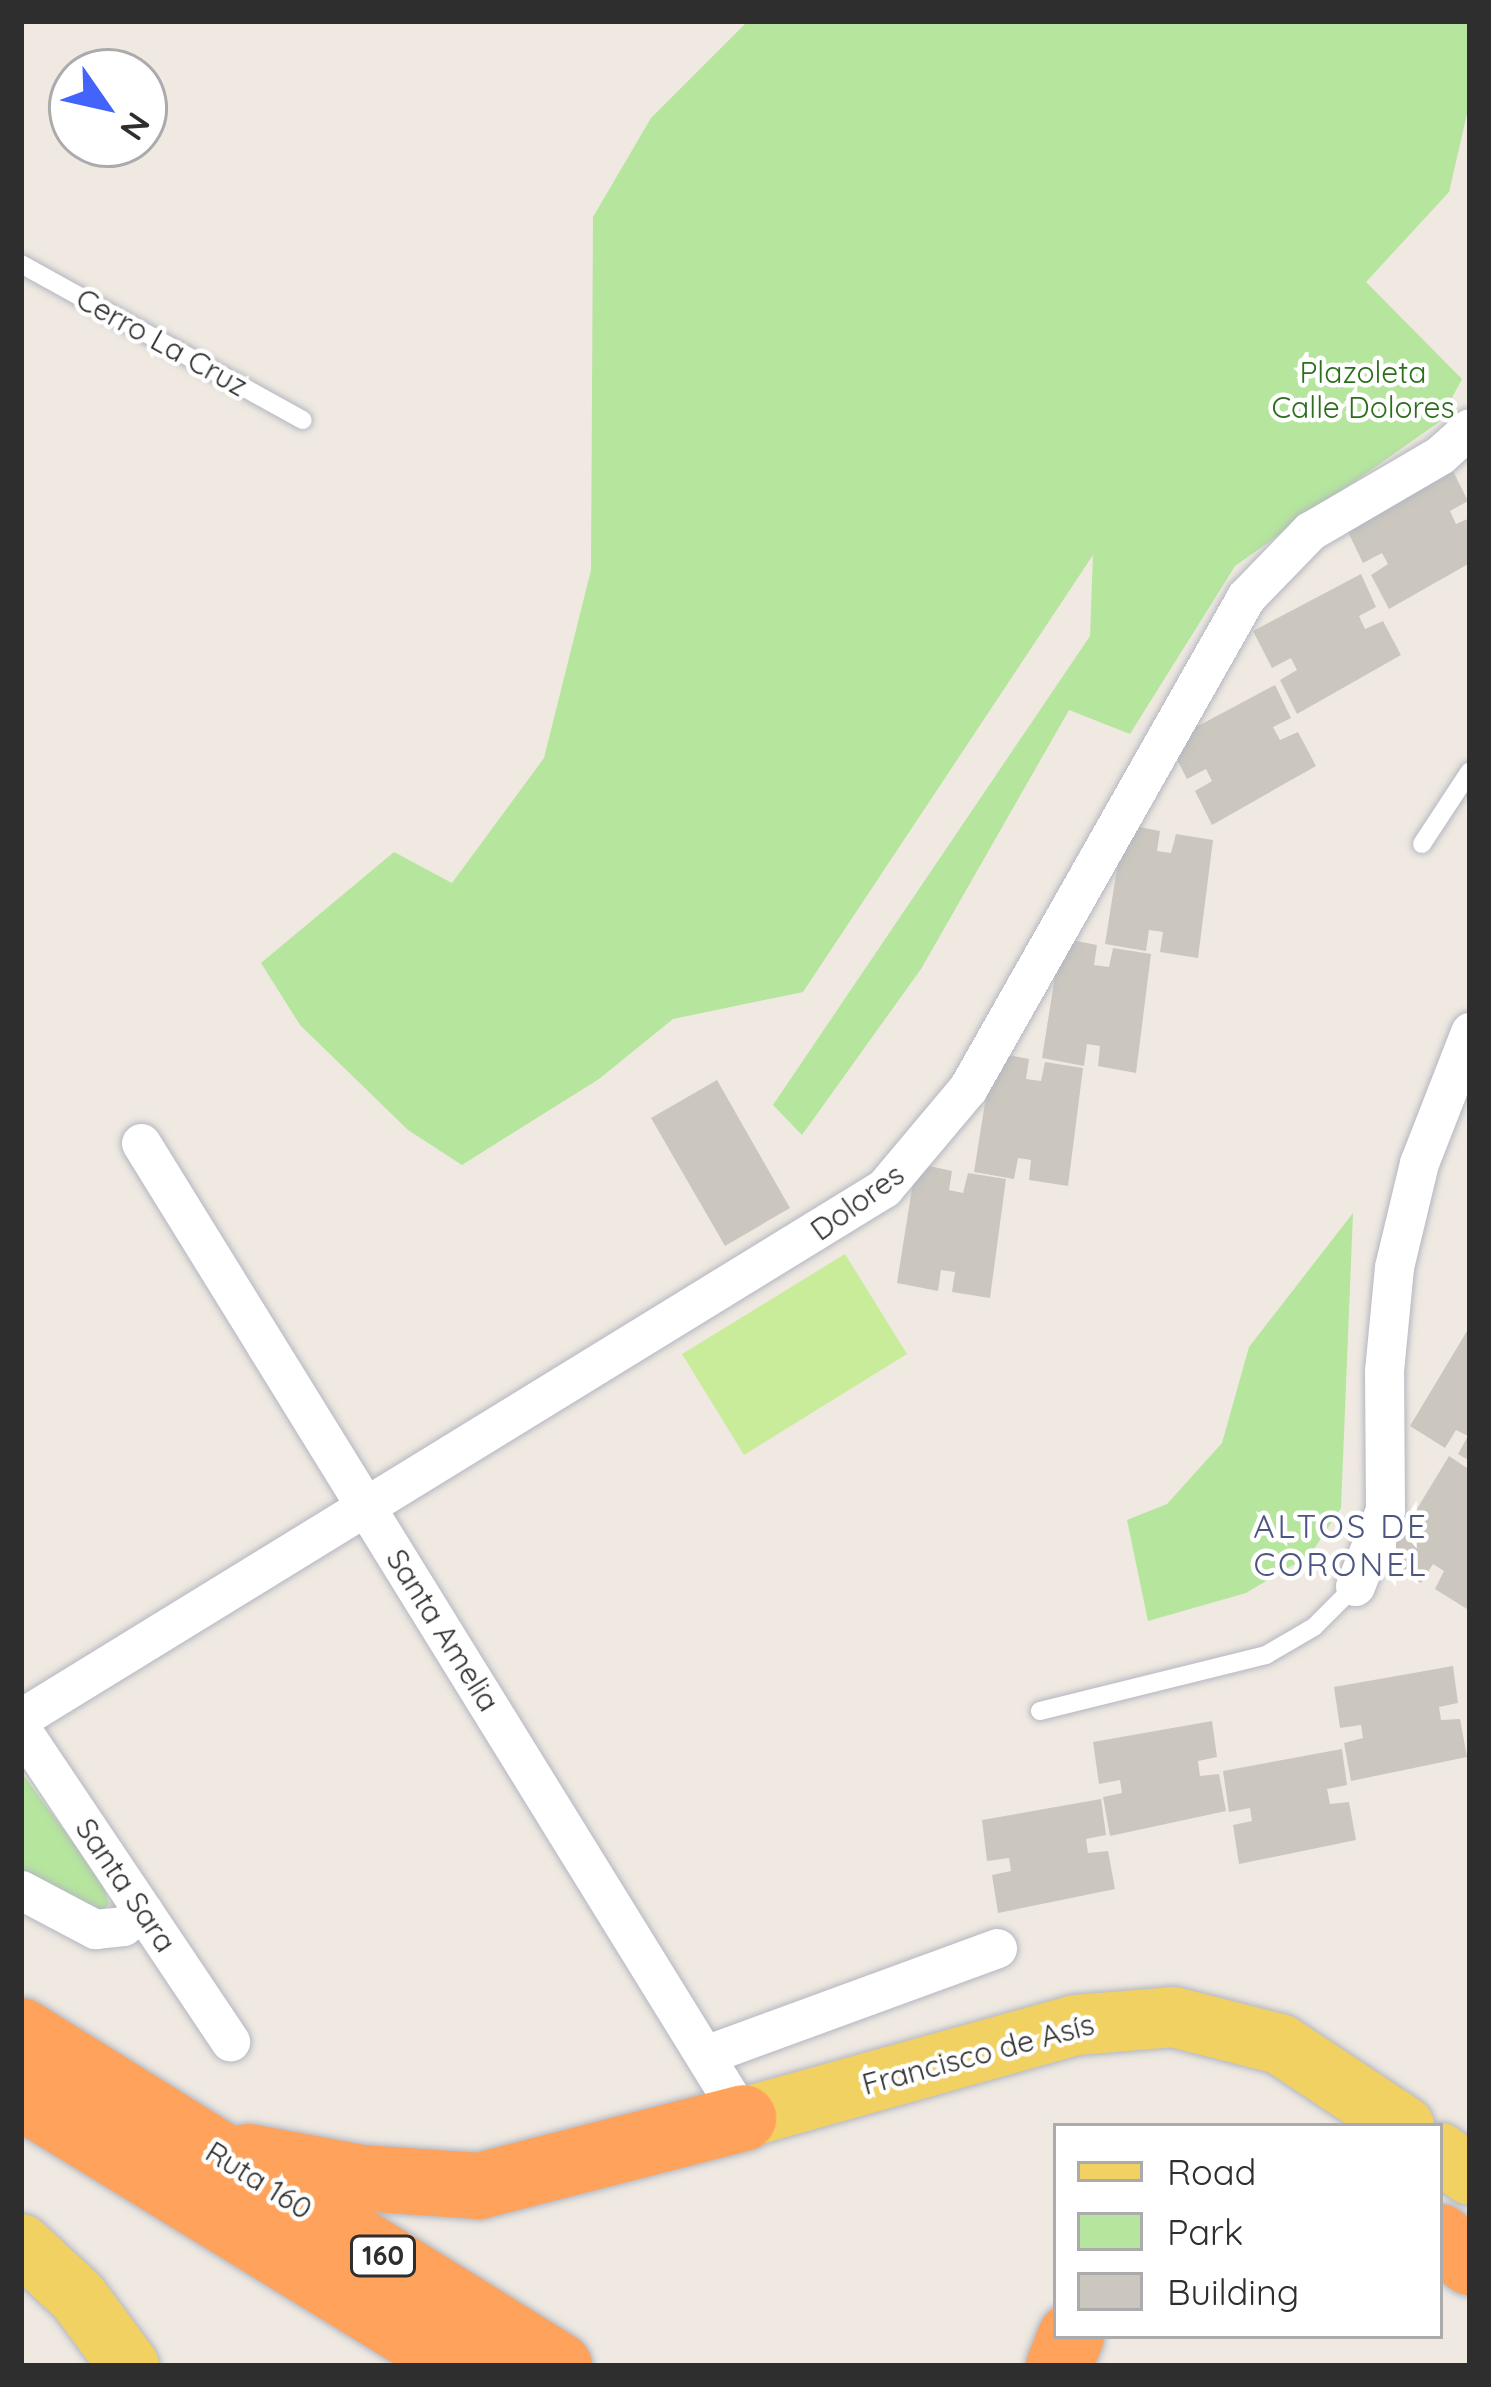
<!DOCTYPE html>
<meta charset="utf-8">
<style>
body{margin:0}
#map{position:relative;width:1491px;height:2387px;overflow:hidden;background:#efe9e1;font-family:Quicksand,sans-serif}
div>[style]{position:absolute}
.green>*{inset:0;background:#b6e59e}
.pitch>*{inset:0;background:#c9ec9a}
.building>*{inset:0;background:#cbc7bf}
.roads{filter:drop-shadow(0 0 3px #b4b7c1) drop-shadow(0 0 3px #b4b7c1)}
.service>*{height:18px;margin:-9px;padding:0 9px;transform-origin:9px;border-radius:9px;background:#fff}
.minor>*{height:39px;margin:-19.5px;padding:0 19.5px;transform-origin:19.5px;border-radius:19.5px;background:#fff}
.primary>*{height:60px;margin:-30px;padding:0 30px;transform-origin:30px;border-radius:30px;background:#f2d163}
.motorway>*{height:66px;margin:-33px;padding:0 33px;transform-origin:33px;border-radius:33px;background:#ffa35c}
span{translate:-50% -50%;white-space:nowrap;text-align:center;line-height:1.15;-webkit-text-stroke:9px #fff;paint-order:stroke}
.shield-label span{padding:3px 9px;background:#fff;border:3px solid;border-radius:9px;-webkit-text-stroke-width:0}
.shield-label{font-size:27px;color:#2e2e2e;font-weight:700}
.street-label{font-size:30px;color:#2e2e2e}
.park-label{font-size:30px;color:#2c6e1b}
.neighbourhood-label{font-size:33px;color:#4d5680;letter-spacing:3px}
.frame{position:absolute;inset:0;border:24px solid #2e2e2e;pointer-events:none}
.legend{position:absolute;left:1053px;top:2123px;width:390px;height:216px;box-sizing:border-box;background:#fff;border:3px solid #ababab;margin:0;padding:15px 21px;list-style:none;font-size:36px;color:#2e2e2e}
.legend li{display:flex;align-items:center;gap:24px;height:60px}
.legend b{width:60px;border:3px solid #ababab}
.north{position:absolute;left:48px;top:48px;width:120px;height:120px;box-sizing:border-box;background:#fff;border:3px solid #ababab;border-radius:50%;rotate:124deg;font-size:33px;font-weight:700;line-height:48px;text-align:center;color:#2e2e2e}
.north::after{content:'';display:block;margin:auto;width:42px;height:54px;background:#4264fb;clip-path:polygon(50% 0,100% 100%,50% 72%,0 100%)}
</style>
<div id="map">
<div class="green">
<div style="clip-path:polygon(748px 21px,1470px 21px,1470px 101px,1449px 192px,1366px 282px,1462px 379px,1439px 422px,1235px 566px,1130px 734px,1069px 710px,921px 969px,802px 1135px,773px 1105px,1090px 636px,1093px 555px,803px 992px,673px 1019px,599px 1079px,462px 1165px,408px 1130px,300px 1025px,261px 963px,394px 852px,452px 883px,544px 758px,591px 570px,593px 217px,651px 118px)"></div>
<div style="clip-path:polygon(1353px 1213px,1341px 1508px,1310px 1555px,1246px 1593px,1148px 1621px,1127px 1520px,1167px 1504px,1222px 1443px,1249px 1347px)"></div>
<div style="clip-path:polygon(21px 1772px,101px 1880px,109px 1904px,96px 1915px,21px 1877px)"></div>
</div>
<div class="pitch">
<div style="clip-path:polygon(845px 1254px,907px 1354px,744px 1455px,682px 1354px)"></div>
</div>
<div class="building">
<div style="clip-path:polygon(1452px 469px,1468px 501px,1450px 511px,1456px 524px,1470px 518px,1470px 563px,1389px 609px,1371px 575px,1388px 564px,1382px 553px,1363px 563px,1345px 526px)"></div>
<div style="clip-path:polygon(1361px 574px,1376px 607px,1359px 616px,1365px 629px,1383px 621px,1401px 655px,1297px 714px,1280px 680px,1297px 670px,1291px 658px,1272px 668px,1253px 631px)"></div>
<div style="clip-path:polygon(1275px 685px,1291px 718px,1273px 727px,1280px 740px,1298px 732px,1316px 766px,1212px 825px,1195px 791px,1212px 781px,1206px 769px,1187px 779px,1168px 742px)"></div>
<div style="clip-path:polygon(1124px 824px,1160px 831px,1157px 851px,1171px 853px,1176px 834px,1213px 840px,1198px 958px,1160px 952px,1163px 932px,1149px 930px,1146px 951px,1105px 944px)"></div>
<div style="clip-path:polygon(1061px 938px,1097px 945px,1094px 965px,1109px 967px,1113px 948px,1151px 954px,1136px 1073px,1098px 1066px,1100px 1046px,1087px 1044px,1084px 1066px,1042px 1058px)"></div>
<div style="clip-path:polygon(993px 1052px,1029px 1059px,1026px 1079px,1041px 1081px,1045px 1062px,1083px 1068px,1068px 1186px,1029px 1180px,1031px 1160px,1018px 1158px,1014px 1179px,974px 1172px)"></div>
<div style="clip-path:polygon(717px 1080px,790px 1208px,725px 1246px,651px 1118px)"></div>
<div style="clip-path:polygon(916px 1163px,952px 1171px,949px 1190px,963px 1193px,968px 1173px,1006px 1179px,990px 1298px,952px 1292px,955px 1272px,941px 1270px,938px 1291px,897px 1283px)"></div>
<div style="clip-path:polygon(1470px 1326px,1470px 1461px,1458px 1454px,1468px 1436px,1456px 1430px,1445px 1448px,1410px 1426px)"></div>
<div style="clip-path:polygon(1449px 1456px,1470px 1470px,1467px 1609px,1435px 1589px,1444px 1571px,1433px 1564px,1421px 1583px,1386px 1560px)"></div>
<div style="clip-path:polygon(1453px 1666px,1458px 1703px,1439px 1707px,1441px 1720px,1460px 1719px,1467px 1757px,1351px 1781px,1344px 1743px,1363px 1738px,1361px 1725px,1340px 1728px,1334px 1687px)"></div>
<div style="clip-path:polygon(1212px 1721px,1217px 1757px,1198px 1761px,1200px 1776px,1219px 1774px,1226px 1811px,1110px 1836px,1103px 1797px,1122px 1793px,1120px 1780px,1099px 1784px,1093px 1742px)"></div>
<div style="clip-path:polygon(1342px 1749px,1347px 1785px,1327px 1789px,1330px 1804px,1349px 1802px,1356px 1840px,1239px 1864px,1233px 1825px,1252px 1821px,1250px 1808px,1229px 1812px,1223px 1771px)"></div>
<div style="clip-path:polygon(1101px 1799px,1106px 1835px,1086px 1839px,1088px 1853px,1108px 1851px,1115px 1889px,998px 1913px,992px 1875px,1011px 1871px,1009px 1858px,987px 1861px,982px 1820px)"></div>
</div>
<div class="roads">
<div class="service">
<div style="left:21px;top:264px;width:322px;rotate:29deg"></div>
<div style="left:1422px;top:844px;width:87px;rotate:-56.7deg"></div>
<div style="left:1040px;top:1711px;width:233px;rotate:-13.9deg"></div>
<div style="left:1266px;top:1655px;width:56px;rotate:-30.3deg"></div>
<div style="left:1314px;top:1627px;width:58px;rotate:-45deg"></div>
</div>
<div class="minor">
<div style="left:141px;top:1143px;width:1146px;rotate:58.31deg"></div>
<div style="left:1355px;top:1586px;width:82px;rotate:-68.5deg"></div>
<div style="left:1385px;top:1510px;width:139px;rotate:-90.4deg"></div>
<div style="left:1384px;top:1371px;width:104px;rotate:-84.5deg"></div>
<div style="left:1394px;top:1267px;width:107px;rotate:-76.5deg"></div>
<div style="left:1419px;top:1163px;width:141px;rotate:-68.7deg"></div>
<div style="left:21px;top:1718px;width:1013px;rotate:-31.56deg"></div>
<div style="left:884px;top:1188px;width:131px;rotate:-50deg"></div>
<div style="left:968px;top:1088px;width:564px;rotate:-60.48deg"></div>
<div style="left:1246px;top:597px;width:92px;rotate:-45.9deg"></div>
<div style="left:1310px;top:531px;width:151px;rotate:-30.3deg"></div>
<div style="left:1440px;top:455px;width:40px;rotate:-42deg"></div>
<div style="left:21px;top:1729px;width:376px;rotate:56.2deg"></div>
<div style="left:21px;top:1890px;width:84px;rotate:27.8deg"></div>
<div style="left:95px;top:1929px;width:28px;rotate:-6deg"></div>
<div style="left:123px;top:1926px;width:25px;rotate:-37deg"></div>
<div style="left:705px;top:2055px;width:311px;rotate:-20.1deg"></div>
</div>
<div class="primary">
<div style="left:743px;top:2118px;width:346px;rotate:-15.6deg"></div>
<div style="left:1076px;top:2025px;width:97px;rotate:-4.7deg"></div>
<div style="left:1173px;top:2017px;width:110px;rotate:14.2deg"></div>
<div style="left:1280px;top:2044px;width:149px;rotate:33.5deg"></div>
<div style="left:1440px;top:2153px;width:37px;rotate:36deg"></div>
<div style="left:21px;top:2244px;width:78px;rotate:42.9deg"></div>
<div style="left:78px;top:2297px;width:86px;rotate:53.5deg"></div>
</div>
<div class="motorway">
<div style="left:21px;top:2031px;width:634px;rotate:31.91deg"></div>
<div style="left:21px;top:2096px;width:516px;rotate:31.53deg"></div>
<div style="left:248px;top:2157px;width:115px;rotate:10.5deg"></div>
<div style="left:361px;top:2178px;width:118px;rotate:3.9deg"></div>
<div style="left:479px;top:2186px;width:273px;rotate:-14.4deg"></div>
<div style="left:1440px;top:2237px;width:39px;rotate:40deg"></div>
<div style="left:1059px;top:2366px;width:32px;rotate:-68deg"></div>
</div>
</div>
<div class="shield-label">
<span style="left:383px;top:2256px">160</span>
</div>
<div class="street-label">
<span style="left:162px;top:342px;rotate:29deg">Cerro La Cruz</span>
<span style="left:857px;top:1202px;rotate:-36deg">Dolores</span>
<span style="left:443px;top:1630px;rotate:58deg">Santa Amelia</span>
<span style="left:126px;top:1885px;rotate:56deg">Santa Sara</span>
<span style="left:978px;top:2054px;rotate:-15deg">Francisco de Asís</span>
<span style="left:259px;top:2180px;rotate:32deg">Ruta 160</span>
</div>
<div class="park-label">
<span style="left:1363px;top:389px">Plazoleta<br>Calle Dolores</span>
</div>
<div class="neighbourhood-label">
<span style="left:1341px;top:1545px">ALTOS DE<br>CORONEL</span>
</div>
<div class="frame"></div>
<ul class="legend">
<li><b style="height:15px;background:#f2d163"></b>Road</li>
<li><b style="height:33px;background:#b6e59e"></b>Park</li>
<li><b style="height:33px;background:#cbc7bf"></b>Building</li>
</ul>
<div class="north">N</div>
</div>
